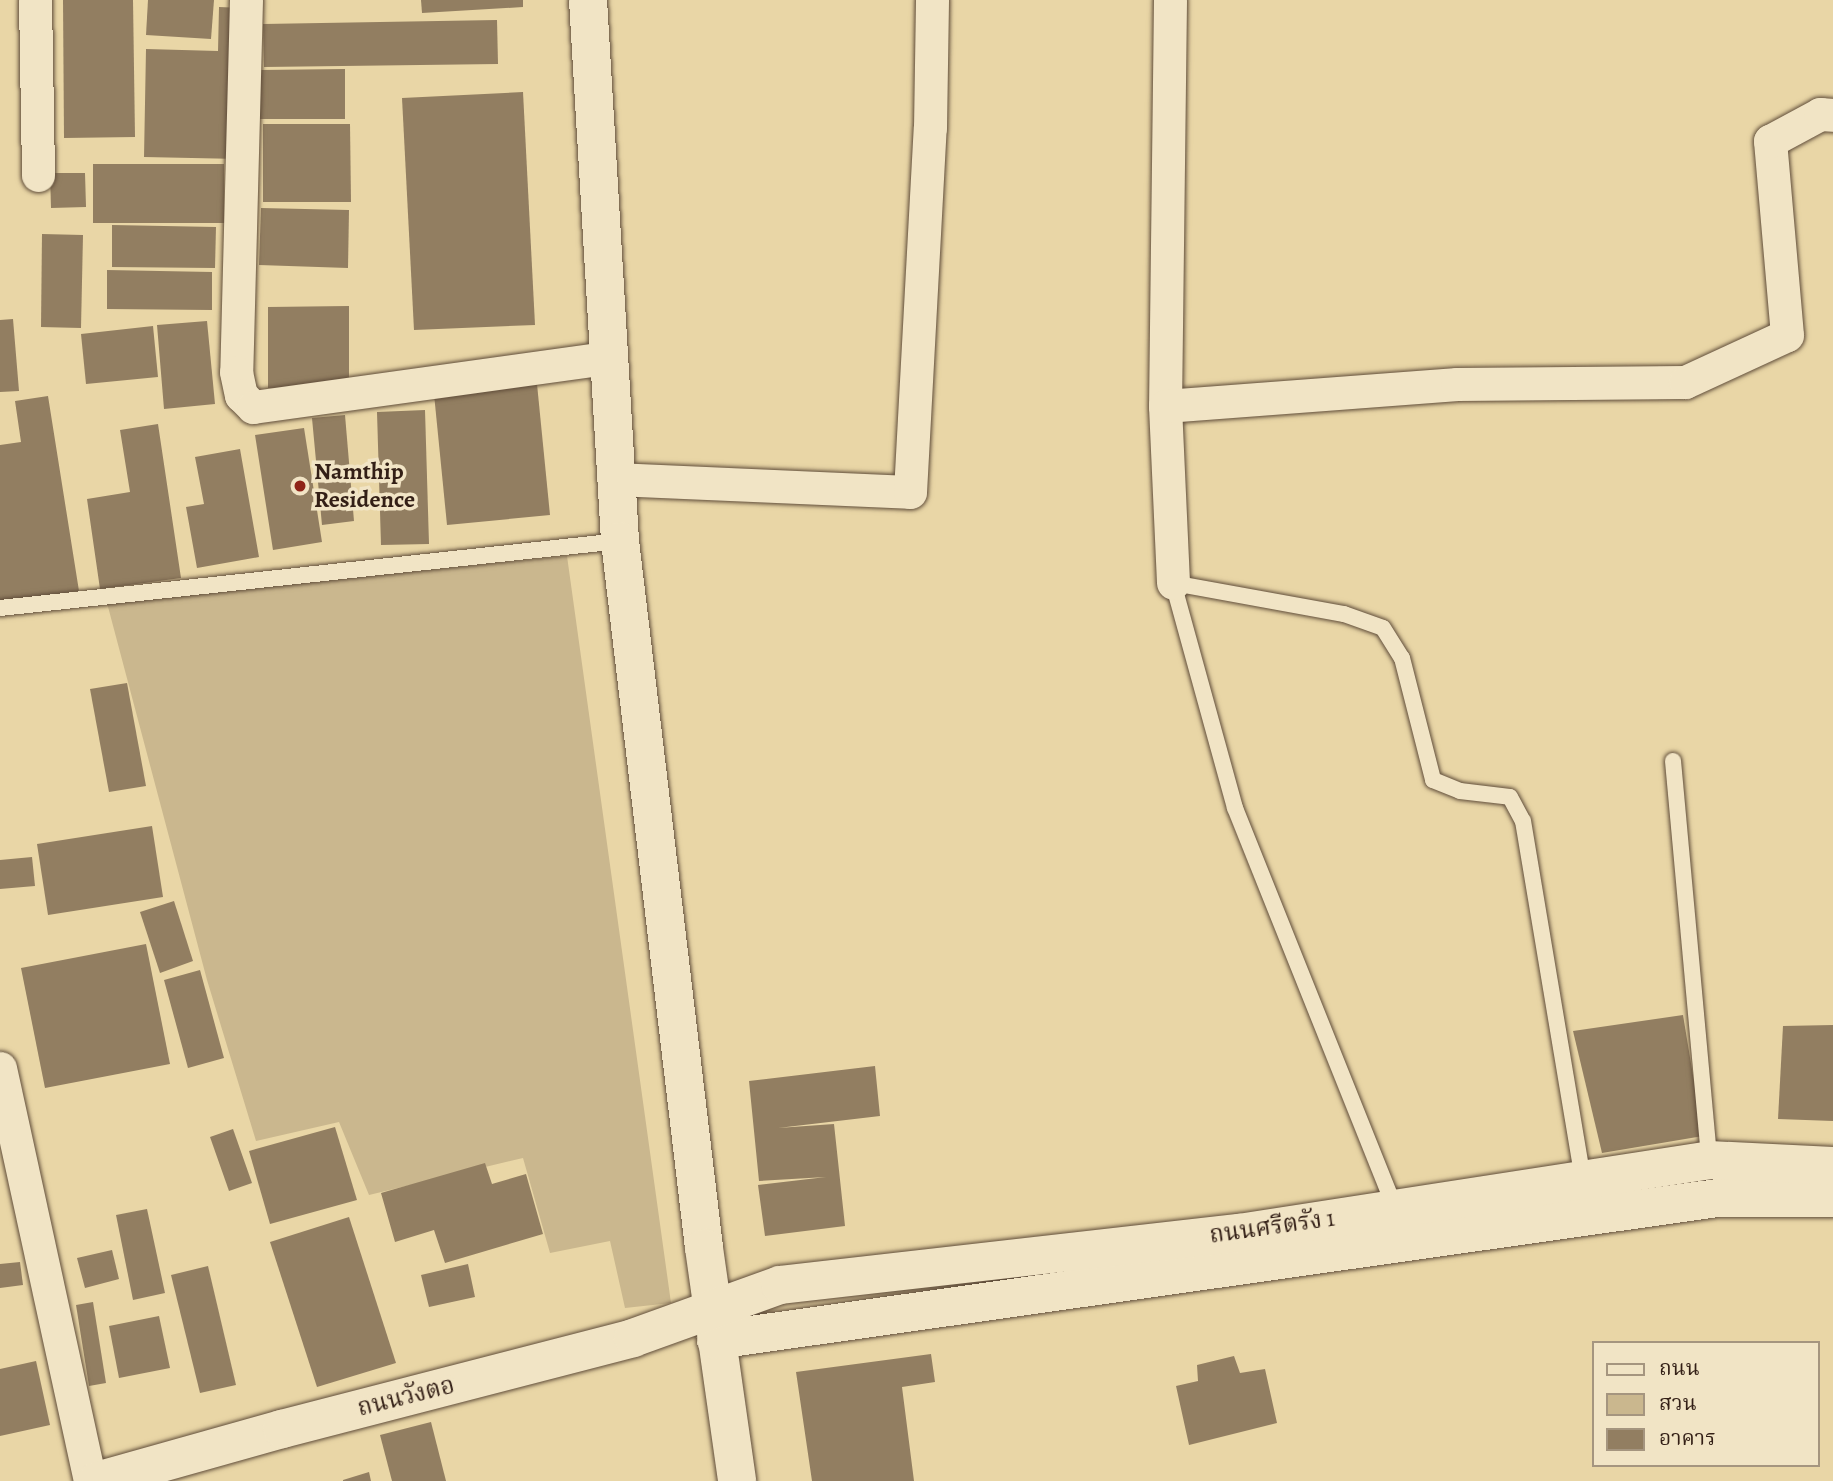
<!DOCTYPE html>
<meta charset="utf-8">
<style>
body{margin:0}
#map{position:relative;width:1833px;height:1481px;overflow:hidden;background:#e9d6a6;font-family:Alegreya,"Noto Serif Thai",serif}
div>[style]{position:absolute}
.green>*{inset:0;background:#cab78e}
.building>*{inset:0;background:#927e61}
.roads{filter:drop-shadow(0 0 2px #604d3a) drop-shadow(0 0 2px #604d3a)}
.lane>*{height:16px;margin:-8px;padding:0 8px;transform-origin:8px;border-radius:8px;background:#f1e4c5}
.street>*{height:33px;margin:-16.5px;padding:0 16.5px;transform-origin:16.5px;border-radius:16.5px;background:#f1e4c5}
.secondary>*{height:38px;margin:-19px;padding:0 19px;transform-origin:19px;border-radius:19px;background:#f1e4c5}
.dots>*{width:19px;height:19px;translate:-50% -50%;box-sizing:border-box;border:4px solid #f1e4c5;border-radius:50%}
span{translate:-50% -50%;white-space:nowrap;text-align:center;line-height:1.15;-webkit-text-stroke:7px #f1e4c5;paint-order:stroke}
.poi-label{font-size:24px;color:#331f16;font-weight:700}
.left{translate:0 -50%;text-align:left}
.street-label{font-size:24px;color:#331f16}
.legend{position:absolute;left:1592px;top:1341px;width:228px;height:126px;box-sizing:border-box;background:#f1e4c5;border:2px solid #a5957f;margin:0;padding:9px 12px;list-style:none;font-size:21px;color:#331f16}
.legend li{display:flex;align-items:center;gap:14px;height:35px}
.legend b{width:35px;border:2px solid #a5957f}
</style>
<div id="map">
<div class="green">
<div style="clip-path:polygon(567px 556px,671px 1303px,625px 1308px,610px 1241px,550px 1253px,523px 1158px,369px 1195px,339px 1122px,256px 1141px,207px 980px,107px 603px)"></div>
</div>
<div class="building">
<div style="clip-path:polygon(63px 0,133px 0,135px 137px,64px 138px)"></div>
<div style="clip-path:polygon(148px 0,214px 0,211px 39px,146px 35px)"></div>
<div style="clip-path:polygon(421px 0,523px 0,523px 7px,422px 13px)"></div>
<div style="clip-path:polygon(219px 7px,243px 8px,240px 159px,144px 157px,146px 49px,218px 51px)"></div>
<div style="clip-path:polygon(497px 20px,498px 64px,264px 67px,263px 24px)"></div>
<div style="clip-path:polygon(345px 69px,345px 119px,260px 119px,260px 70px)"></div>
<div style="clip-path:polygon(523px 92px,535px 325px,414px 330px,402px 98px)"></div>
<div style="clip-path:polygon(263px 124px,350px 124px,351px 202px,263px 202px)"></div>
<div style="clip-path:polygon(93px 164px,224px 164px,224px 223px,93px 223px)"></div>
<div style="clip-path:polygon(50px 173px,85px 173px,86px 207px,51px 208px)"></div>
<div style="clip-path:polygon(261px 208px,349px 210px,348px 268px,259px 265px)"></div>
<div style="clip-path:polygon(112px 225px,216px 227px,215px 268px,112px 267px)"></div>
<div style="clip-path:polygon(42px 234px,83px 235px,81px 328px,41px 327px)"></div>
<div style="clip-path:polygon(107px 270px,212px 272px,212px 310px,107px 309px)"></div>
<div style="clip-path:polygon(349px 306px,349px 387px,268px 388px,268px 307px)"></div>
<div style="clip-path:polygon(13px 319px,19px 391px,0 392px,0 320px)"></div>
<div style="clip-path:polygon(207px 321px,215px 404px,164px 409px,157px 325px)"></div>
<div style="clip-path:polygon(153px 326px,158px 377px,86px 384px,81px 334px)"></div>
<div style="clip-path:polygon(537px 384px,550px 515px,447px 525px,434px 394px)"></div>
<div style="clip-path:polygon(48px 396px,79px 591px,0 602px,0 445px,21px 442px,15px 401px)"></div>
<div style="clip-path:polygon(425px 410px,429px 544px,381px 545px,377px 412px)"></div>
<div style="clip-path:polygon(345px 415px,354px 521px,322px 525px,312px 418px)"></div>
<div style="clip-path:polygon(158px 424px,181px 578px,100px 589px,87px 499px,130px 492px,120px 430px)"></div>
<div style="clip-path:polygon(304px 428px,322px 542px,273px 550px,255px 435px)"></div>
<div style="clip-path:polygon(240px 449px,259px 557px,197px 568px,186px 507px,204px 504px,195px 457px)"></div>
<div style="clip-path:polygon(127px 683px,146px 786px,109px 792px,90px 689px)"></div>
<div style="clip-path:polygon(152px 826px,163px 897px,48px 915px,37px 844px)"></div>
<div style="clip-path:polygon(32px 857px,35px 886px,0 889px,0 860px)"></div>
<div style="clip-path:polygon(174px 901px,193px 961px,160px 973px,140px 912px)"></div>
<div style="clip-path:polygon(146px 944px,170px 1064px,45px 1088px,21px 968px)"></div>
<div style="clip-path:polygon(200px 970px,224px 1058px,188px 1068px,164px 980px)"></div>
<div style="clip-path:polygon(1683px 1015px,1703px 1136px,1602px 1153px,1573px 1031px)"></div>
<div style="clip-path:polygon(1833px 1025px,1833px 1121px,1778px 1119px,1783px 1026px)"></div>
<div style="clip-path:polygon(875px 1066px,880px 1116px,778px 1128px,834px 1124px,845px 1226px,765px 1236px,758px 1185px,826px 1177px,759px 1181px,749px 1081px)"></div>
<div style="clip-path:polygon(335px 1127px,357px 1200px,270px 1224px,249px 1151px)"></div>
<div style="clip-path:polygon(233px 1129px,252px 1183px,229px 1191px,210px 1137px)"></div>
<div style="clip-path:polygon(485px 1163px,492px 1184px,526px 1174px,543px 1234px,445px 1263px,434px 1230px,395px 1242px,381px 1193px)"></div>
<div style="clip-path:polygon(147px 1209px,165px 1293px,133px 1300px,116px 1215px)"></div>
<div style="clip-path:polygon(349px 1217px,396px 1363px,317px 1387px,270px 1242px)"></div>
<div style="clip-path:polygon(112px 1250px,119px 1279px,85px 1288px,77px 1258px)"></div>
<div style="clip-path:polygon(20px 1262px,23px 1285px,0 1288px,0 1264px)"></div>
<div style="clip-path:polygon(468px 1264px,475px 1297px,429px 1307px,421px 1275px)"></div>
<div style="clip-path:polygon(208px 1266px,236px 1385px,200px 1393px,171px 1275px)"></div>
<div style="clip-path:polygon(93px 1302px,106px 1383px,89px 1386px,76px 1305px)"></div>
<div style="clip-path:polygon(159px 1316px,170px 1368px,119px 1378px,109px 1326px)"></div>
<div style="clip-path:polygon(931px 1354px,935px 1382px,902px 1387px,914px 1481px,812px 1481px,796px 1372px)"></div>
<div style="clip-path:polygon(1234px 1356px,1240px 1373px,1265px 1369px,1277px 1423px,1189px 1445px,1176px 1386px,1198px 1381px,1197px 1365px)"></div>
<div style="clip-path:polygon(36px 1361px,50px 1425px,0 1436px,0 1369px)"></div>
<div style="clip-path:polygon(431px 1422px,446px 1481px,392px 1481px,380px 1435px)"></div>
<div style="clip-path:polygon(369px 1472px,371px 1481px,343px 1481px,343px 1480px)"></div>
</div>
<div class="roads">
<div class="lane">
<div style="left:0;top:608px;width:624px;rotate:-6.17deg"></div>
<div style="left:1673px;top:761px;width:401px;rotate:84.8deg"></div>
<div style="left:1395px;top:1208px;width:431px;rotate:-111.8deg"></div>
<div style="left:1235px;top:808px;width:233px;rotate:-105.4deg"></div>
<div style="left:1173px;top:583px;width:174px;rotate:10.3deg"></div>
<div style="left:1344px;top:614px;width:41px;rotate:19.7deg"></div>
<div style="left:1383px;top:628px;width:36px;rotate:58deg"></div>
<div style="left:1402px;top:658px;width:126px;rotate:75.7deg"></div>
<div style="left:1433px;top:780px;width:29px;rotate:22deg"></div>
<div style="left:1460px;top:791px;width:50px;rotate:6.8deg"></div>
<div style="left:1510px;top:797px;width:27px;rotate:62deg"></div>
<div style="left:1523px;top:821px;width:365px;rotate:80.5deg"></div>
</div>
<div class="street">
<div style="left:35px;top:0;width:175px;rotate:89deg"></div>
<div style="left:246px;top:0;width:372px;rotate:91.5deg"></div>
<div style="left:236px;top:372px;width:24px;rotate:78deg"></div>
<div style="left:241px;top:395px;width:17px;rotate:45deg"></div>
<div style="left:253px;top:407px;width:357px;rotate:-7.9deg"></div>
<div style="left:1170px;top:0;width:406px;rotate:90.7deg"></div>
<div style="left:1165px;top:406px;width:177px;rotate:87.4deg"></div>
<div style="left:1165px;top:406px;width:293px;rotate:-4.3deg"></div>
<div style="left:1457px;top:384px;width:228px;rotate:-0.5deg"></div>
<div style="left:1685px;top:382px;width:112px;rotate:-24.7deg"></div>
<div style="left:1787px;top:335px;width:195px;rotate:-95deg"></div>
<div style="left:1770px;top:141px;width:57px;rotate:-28.4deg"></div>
<div style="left:1820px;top:114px;width:13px;rotate:4deg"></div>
<div style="left:614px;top:479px;width:296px;rotate:2.5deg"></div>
<div style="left:910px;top:492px;width:365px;rotate:-86.9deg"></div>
<div style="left:930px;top:128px;width:128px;rotate:-89.1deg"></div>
<div style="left:0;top:1068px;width:423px;rotate:77.7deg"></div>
</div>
<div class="secondary">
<div style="left:588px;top:0;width:542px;rotate:86.61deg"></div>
<div style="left:620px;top:541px;width:712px;rotate:83.22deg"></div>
<div style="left:704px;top:1248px;width:235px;rotate:81.9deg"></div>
<div style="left:716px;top:1340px;width:1012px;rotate:-8.07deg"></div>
<div style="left:1718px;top:1198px;width:115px"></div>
<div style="left:97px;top:1481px;width:192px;rotate:-15.7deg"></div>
<div style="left:282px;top:1429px;width:363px;rotate:-14.5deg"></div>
<div style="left:633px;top:1338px;width:156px;rotate:-19.8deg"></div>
<div style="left:780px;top:1285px;width:462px;rotate:-6.5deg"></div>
<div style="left:1239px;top:1233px;width:476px;rotate:-8.8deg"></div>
<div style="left:1709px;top:1160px;width:124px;rotate:2.8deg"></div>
</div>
</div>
<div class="dots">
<div style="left:300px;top:486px;background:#8f2418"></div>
</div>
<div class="poi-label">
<span class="left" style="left:314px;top:486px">Namthip<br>Residence</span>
</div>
<div class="street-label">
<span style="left:1272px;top:1227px;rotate:-8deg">ถนนศรีตรัง 1</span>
<span style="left:406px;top:1397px;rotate:-14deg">ถนนวังตอ</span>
</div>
<ul class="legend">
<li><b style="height:9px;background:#f1e4c5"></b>ถนน</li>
<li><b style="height:19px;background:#cab78e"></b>สวน</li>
<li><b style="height:19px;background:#927e61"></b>อาคาร</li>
</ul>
</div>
